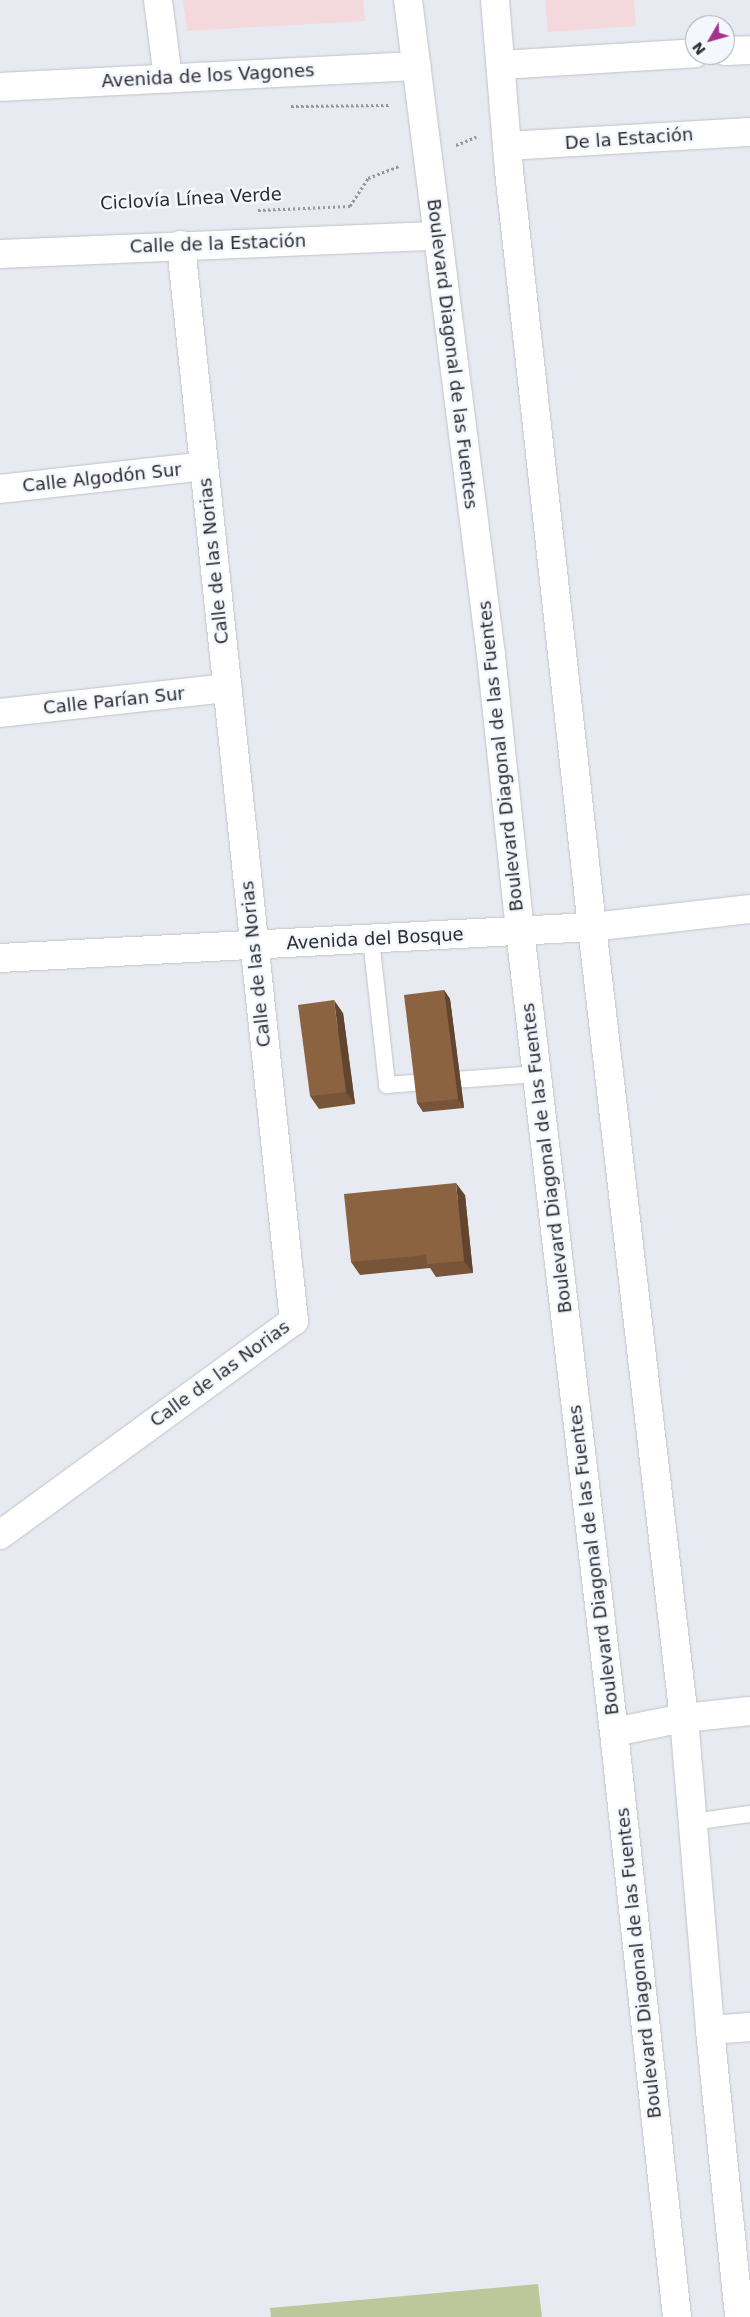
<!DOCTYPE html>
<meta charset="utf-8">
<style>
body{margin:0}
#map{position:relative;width:750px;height:2317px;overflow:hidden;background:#e8eaf1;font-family:"DejaVu Sans",sans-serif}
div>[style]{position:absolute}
.commercial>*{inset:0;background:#f3d9db}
.green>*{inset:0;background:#bec79a}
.path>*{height:3px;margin-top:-1.5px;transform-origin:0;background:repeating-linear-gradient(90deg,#95979c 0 2.5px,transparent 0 5px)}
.roads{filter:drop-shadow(0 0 1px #c0c2c9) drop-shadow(0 0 1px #c0c2c9)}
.service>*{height:16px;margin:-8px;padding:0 8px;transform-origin:8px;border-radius:8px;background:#fff}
.minor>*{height:28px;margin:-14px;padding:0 14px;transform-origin:14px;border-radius:14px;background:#fff}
.tertiary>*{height:28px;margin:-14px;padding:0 14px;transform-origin:14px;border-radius:14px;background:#fff}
.primary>*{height:28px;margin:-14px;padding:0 14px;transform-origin:14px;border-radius:14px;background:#fff}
.wall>*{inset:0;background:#785538}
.shaded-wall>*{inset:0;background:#61452e}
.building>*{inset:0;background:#8b6341}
span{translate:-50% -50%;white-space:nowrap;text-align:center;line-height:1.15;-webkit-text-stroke:5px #f5f7ff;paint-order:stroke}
.street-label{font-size:18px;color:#2c2d2f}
.north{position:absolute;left:685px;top:15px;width:50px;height:50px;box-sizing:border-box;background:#f5f7ff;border:1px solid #a5a6ac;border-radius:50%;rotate:232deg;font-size:14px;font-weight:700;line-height:20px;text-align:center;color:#2c2d2f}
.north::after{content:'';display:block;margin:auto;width:18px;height:22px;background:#a4328d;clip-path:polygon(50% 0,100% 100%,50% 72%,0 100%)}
</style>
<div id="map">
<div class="commercial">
<div style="clip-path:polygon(183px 0,363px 0,365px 21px,187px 31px)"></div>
<div style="clip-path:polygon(545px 0,634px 0,636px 26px,548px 32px)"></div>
</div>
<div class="green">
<div style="clip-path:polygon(538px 2284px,542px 2317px,271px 2317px,270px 2308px)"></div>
</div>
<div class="path">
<div style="left:291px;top:106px;width:99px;rotate:-0.6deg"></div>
<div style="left:456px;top:145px;width:22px;rotate:-22deg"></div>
<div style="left:258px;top:210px;width:92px;rotate:-2.5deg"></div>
<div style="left:350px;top:206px;width:33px;rotate:-57deg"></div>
<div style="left:368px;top:178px;width:33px;rotate:-21deg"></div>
</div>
<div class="roads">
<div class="service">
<div style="left:371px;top:939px;width:147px;rotate:83.7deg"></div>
<div style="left:387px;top:1085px;width:150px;rotate:-4.2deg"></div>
<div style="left:692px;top:1822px;width:59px;rotate:-7.9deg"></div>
</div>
<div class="minor">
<div style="left:158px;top:0;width:79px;rotate:82.7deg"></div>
<div style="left:725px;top:51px;width:25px;rotate:-2deg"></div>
<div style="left:501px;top:65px;width:194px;rotate:-3.5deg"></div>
<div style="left:0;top:87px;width:417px;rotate:-2.9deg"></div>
<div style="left:507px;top:146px;width:243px;rotate:-3.3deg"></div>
<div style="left:0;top:254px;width:437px;rotate:-2.4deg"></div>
<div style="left:0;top:489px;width:205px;rotate:-6.4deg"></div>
<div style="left:0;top:713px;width:229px;rotate:-6.3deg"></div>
<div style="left:0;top:1535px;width:364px;rotate:-36.1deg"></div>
<div style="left:294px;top:1321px;width:1082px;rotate:-96deg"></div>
<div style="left:614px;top:1732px;width:71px;rotate:-11.3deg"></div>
<div style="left:684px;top:1718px;width:66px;rotate:-6.1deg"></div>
<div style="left:710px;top:2030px;width:40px;rotate:-4.3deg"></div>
</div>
<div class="tertiary">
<div style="left:0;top:958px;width:593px;rotate:-3deg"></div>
<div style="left:592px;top:927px;width:159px;rotate:-6.5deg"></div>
</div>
<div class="primary">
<div style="left:408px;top:0;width:660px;rotate:82.78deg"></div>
<div style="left:491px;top:655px;width:278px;rotate:84deg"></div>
<div style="left:520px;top:931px;width:806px;rotate:83.31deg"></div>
<div style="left:614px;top:1732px;width:588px;rotate:83.85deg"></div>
<div style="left:495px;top:0;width:172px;rotate:85.3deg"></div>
<div style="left:509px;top:171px;width:761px;rotate:83.73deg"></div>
<div style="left:592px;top:927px;width:796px;rotate:83.37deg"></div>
<div style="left:684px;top:1718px;width:313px;rotate:85.2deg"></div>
<div style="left:710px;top:2030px;width:288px;rotate:84.2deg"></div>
</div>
</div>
<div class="wall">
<div style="clip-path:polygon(444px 990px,450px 999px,464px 1108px,423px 1112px,417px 1103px)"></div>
<div style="clip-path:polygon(343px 1013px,355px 1104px,319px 1109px,310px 1096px)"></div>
<div style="clip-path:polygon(465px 1195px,473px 1273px,436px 1277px,430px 1268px,360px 1275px,351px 1262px)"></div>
</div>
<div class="shaded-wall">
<div style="clip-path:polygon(444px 990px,450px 999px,464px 1108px,458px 1099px)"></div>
<div style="clip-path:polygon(334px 1000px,343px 1013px,355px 1104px,346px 1092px)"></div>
<div style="clip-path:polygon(456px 1183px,465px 1195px,473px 1273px,464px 1261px)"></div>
</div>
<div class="building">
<div style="clip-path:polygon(444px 990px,458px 1099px,417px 1103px,404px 995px)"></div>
<div style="clip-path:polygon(334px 1000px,346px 1092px,310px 1096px,298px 1005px)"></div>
<div style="clip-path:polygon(456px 1183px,464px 1261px,427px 1264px,426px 1255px,351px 1262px,344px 1194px)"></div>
</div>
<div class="street-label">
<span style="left:208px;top:76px;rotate:-3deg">Avenida de los Vagones</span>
<span style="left:629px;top:139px;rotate:-4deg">De la Estación</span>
<span style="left:191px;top:199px;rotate:-3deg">Ciclovía Línea Verde</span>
<span style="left:218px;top:244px;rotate:-2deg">Calle de la Estación</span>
<span style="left:452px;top:354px;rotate:83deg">Boulevard Diagonal de las Fuentes</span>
<span style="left:102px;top:478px;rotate:-6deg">Calle Algodón Sur</span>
<span style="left:214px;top:561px;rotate:-96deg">Calle de las Norias</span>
<span style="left:114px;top:701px;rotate:-6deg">Calle Parían Sur</span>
<span style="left:501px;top:756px;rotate:-96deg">Boulevard Diagonal de las Fuentes</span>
<span style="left:375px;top:939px;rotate:-3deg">Avenida del Bosque</span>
<span style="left:256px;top:964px;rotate:-96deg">Calle de las Norias</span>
<span style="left:547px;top:1158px;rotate:-97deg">Boulevard Diagonal de las Fuentes</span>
<span style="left:220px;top:1374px;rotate:-36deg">Calle de las Norias</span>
<span style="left:594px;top:1560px;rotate:-97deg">Boulevard Diagonal de las Fuentes</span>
<span style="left:639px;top:1963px;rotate:-96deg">Boulevard Diagonal de las Fuentes</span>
</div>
<div class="north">N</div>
</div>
